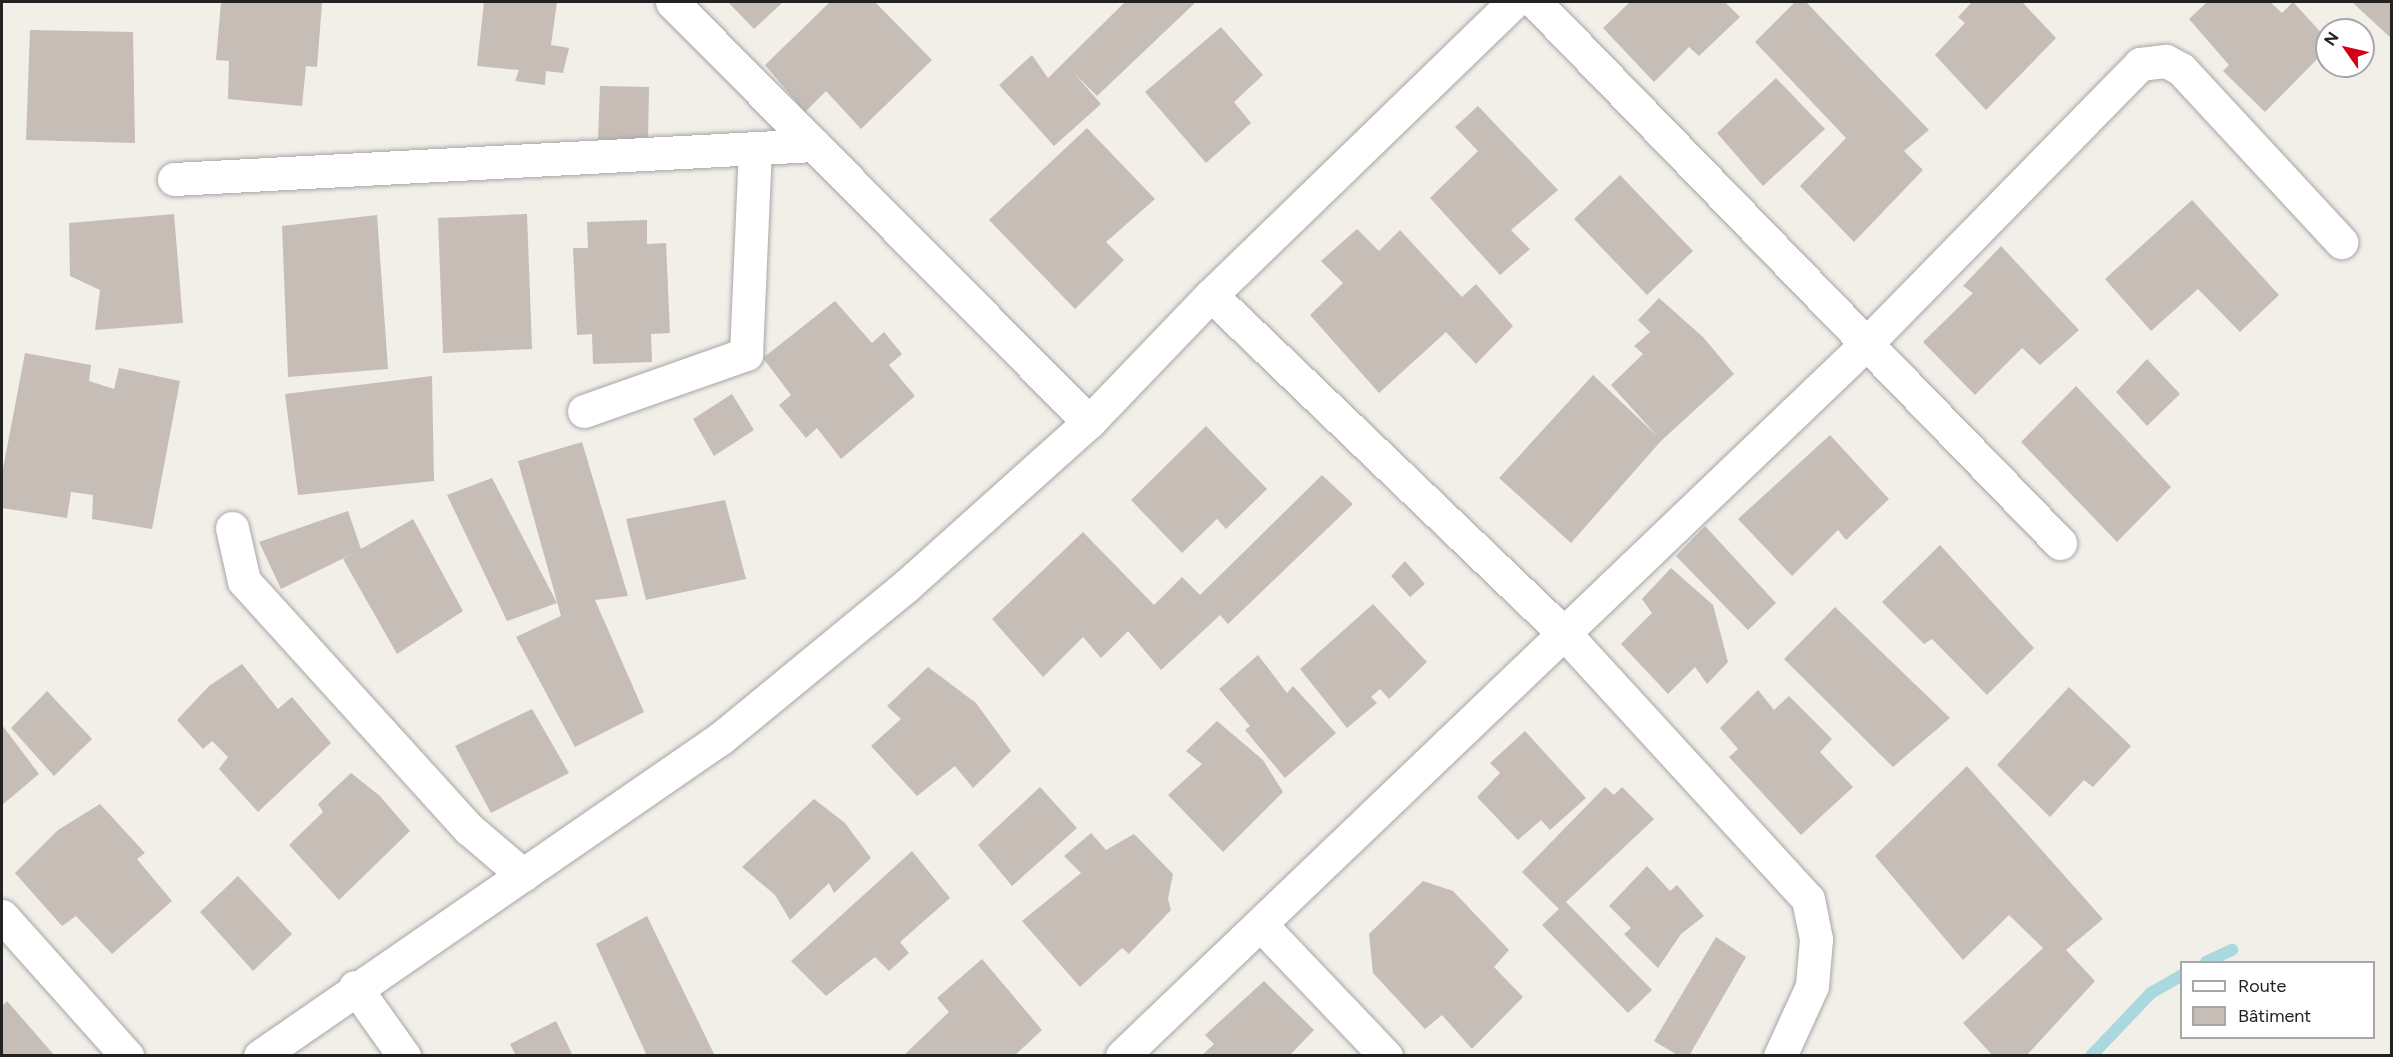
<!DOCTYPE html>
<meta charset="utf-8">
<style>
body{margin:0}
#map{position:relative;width:2393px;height:1057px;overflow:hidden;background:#f2eee8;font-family:Figtree,sans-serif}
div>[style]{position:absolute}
.stream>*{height:12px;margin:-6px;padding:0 6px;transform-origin:6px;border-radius:6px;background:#a9d8df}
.building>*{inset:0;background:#c7bdb7}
.roads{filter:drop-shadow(0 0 2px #a6a6a6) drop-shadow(0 0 2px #a6a6a6)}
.minor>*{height:33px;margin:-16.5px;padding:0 16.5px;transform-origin:16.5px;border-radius:16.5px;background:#fff}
.tertiary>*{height:33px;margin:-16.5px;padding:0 16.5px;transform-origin:16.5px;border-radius:16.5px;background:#fff}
span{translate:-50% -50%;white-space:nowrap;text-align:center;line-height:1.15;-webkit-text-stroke:5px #fff;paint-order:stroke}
.frame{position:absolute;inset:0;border:3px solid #222;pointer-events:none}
.legend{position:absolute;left:2180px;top:961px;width:195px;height:78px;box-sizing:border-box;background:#fff;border:2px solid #a7a7a7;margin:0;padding:8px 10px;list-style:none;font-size:18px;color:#222}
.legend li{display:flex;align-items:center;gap:12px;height:30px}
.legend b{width:30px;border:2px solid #a7a7a7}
.north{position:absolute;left:2315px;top:18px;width:60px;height:60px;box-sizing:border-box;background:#fff;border:2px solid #a7a7a7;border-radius:50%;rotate:304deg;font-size:16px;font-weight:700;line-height:24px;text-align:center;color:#222}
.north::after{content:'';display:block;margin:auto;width:21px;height:27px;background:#d30015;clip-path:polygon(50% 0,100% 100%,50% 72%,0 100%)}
</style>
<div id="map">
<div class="stream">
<div style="left:2206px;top:962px;width:29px;rotate:-25deg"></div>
<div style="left:2091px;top:1056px;width:87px;rotate:-46.4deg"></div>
<div style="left:2151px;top:993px;width:36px;rotate:-30deg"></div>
</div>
<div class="building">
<div style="clip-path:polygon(221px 2px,322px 3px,317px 67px,306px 66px,302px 106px,228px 99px,229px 61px,216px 60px)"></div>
<div style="clip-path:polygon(484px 2px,557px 2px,551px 45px,569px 48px,563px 73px,546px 71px,545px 85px,515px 81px,519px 70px,477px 66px)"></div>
<div style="clip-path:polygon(728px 2px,783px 2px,754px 29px)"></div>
<div style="clip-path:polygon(830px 2px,875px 2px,932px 60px,861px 129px,826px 91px,805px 112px,765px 65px)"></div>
<div style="clip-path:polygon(1125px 2px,1196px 2px,1097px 96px,1074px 73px,1101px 104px,1054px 146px,999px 85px,1032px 55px,1048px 78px)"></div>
<div style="clip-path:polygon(1630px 2px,1725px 2px,1740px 17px,1699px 56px,1689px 47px,1654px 82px,1603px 28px)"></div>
<div style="clip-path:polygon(1795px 2px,1806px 2px,1929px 130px,1904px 151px,1923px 170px,1854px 242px,1800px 186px,1846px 138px,1755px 42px)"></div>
<div style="clip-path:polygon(1972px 2px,2022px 2px,2056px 38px,1986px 110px,1935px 55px,1965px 23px,1958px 17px)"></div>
<div style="clip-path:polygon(2207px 2px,2270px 2px,2282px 13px,2293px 2px,2327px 39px,2327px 49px,2265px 112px,2223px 71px,2229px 65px,2189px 19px)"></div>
<div style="clip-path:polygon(2352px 2px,2392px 2px,2392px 39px)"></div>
<div style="clip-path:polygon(1221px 27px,1263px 75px,1234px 102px,1251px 123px,1206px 163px,1145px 92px)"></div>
<div style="clip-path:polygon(30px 30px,133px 32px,135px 143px,26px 140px)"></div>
<div style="clip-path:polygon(1776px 78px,1825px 129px,1763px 186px,1717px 133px)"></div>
<div style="clip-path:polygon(600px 86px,649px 87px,648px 141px,598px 141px)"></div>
<div style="clip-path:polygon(1478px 106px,1558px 190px,1511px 230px,1530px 249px,1500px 275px,1430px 198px,1478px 151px,1455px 127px)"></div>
<div style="clip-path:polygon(1087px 128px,1155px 199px,1106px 242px,1124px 260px,1075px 309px,989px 220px)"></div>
<div style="clip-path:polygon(1620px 175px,1693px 251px,1647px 295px,1574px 219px)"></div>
<div style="clip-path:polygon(2192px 200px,2279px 295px,2240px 332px,2198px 289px,2151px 331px,2105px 279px)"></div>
<div style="clip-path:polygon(174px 214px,183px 323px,95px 330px,100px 290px,70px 276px,69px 223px)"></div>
<div style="clip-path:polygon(527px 214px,532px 349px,443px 353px,438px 218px)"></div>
<div style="clip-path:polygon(377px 215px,388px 369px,288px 377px,282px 226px)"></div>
<div style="clip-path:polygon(647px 220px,647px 244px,666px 243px,670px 333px,651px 334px,652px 362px,593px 364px,592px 334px,577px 335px,573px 248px,588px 248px,587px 222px)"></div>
<div style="clip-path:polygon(1357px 229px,1379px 251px,1400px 230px,1462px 297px,1476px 284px,1513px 326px,1476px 364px,1446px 332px,1379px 393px,1310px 315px,1343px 283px,1321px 261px)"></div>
<div style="clip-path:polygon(2001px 246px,2079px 330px,2040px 365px,2022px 348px,1975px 395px,1923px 342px,1973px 293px,1963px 286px)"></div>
<div style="clip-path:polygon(1659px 298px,1703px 337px,1734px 374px,1661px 441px,1571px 543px,1499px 478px,1593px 375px,1657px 436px,1611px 385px,1643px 354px,1634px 346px,1650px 332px,1638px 320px)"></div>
<div style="clip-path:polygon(835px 301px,872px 343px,884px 332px,902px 354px,889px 365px,915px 396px,841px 459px,817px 428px,806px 438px,779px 405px,791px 395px,763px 358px)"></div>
<div style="clip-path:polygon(25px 353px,91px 365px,89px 381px,114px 389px,119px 368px,180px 381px,152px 529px,92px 519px,93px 495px,71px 492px,67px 518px,2px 508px,2px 474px)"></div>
<div style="clip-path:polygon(2147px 359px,2180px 394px,2147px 426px,2116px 392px)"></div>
<div style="clip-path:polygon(432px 376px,434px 481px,298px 495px,285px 394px)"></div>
<div style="clip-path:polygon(2076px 386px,2171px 487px,2117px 542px,2021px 442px)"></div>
<div style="clip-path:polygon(732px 394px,754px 430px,714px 456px,693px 419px)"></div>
<div style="clip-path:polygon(1206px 426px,1267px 489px,1226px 529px,1217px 519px,1182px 553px,1131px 500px)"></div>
<div style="clip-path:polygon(1830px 435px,1889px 499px,1846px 540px,1838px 530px,1792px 576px,1738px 519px)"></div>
<div style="clip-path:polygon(582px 442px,628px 596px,595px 600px,644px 712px,575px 747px,516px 637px,561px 616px,518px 461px)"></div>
<div style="clip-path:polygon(1322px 475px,1353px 504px,1228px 624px,1220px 615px,1161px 670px,1128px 631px,1101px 658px,1083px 637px,1043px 677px,992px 619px,1083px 532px,1154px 605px,1182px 577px,1200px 595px)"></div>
<div style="clip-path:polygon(492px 478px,557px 603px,507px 621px,447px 495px)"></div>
<div style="clip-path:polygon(725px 500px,746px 579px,646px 600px,626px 519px)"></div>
<div style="clip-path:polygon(348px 511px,361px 549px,413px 519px,463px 611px,397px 654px,343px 559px,354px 553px,281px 589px,259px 542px)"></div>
<div style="clip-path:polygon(1705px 526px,1776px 603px,1748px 630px,1676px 556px)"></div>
<div style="clip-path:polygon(1940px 545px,2034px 648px,1987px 695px,1932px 639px,1924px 644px,1882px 602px)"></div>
<div style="clip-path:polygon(1405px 561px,1425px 584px,1410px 597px,1391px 576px)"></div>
<div style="clip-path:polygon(1671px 568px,1713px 605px,1728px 662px,1707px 684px,1695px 667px,1668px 694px,1621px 644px,1652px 613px,1642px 599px)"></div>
<div style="clip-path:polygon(1373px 604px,1427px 662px,1389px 699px,1380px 689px,1371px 697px,1377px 703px,1347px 728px,1300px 669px)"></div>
<div style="clip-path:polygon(1835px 607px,1950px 718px,1893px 767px,1784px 659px)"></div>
<div style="clip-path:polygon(1258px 655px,1287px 693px,1293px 686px,1336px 733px,1285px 778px,1245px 730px,1250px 726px,1219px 689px)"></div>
<div style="clip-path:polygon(242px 664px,278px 709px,292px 697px,331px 743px,258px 812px,219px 769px,228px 757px,212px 741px,203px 749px,177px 720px,209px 686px)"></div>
<div style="clip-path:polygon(928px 667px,976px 703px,1011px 751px,973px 788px,955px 766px,917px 796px,871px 746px,901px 719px,887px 706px)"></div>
<div style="clip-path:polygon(2069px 687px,2131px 746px,2093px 787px,2084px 780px,2050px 817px,1997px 765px)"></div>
<div style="clip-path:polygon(1758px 690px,1774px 710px,1789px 696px,1832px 739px,1820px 752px,1853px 787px,1801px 835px,1729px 757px,1738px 749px,1720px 728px)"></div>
<div style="clip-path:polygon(47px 691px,92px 739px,54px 776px,11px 728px)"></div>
<div style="clip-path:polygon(532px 709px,569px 773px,491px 813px,455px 746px)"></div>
<div style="clip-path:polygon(1217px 721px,1263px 760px,1283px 792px,1223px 852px,1168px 795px,1202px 764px,1186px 751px)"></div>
<div style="clip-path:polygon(2px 725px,39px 774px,2px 805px)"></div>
<div style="clip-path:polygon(1525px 731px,1586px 798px,1550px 830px,1541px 820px,1518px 840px,1477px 797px,1500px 773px,1490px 763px)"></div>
<div style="clip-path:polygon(1967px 766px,2103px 919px,2066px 950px,2095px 981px,2026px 1056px,1993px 1056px,1963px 1023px,2043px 948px,2009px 915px,1963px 960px,1875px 856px)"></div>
<div style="clip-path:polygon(351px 773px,380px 796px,410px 831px,339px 900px,289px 845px,323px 812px,318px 804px)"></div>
<div style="clip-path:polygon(1040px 787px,1077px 828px,1012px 886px,978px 845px)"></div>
<div style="clip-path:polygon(1605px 787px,1614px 795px,1622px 787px,1654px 819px,1566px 902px,1652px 990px,1628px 1013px,1542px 925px,1559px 909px,1522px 872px)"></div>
<div style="clip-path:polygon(814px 799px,845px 823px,871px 858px,834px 893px,829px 883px,790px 920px,775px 895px,742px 867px)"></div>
<div style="clip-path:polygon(100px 804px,145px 853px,137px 859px,172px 901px,112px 954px,76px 916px,62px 926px,15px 873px,58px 830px)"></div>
<div style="clip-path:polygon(1091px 833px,1106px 850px,1134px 834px,1173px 874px,1168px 899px,1171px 910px,1129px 954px,1122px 948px,1080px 987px,1022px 921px,1081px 873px,1064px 856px)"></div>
<div style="clip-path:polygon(912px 851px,950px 898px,900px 942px,909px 953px,889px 971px,875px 957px,826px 996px,791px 961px)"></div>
<div style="clip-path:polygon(1647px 866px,1670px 891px,1677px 885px,1704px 916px,1681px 934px,1658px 968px,1624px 934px,1631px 928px,1609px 906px)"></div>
<div style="clip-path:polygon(238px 876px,292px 934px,253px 971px,200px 912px)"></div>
<div style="clip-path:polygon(1423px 881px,1453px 891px,1509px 950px,1494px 967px,1523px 997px,1472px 1049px,1442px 1015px,1425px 1029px,1373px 973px,1369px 934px)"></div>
<div style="clip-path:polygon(647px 916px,715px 1056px,647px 1056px,596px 944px)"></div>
<div style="clip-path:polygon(1716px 937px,1746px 957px,1689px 1056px,1679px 1056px,1654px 1041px)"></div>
<div style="clip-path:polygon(982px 959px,1042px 1030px,1014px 1056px,903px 1056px,949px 1012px,937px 998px)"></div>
<div style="clip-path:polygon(1264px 981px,1314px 1030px,1289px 1056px,1201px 1056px,1214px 1044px,1205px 1035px)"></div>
<div style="clip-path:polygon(7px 1001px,55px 1056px,2px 1056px,2px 1006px)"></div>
<div style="clip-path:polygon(556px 1021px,573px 1056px,516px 1056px,510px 1044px)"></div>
</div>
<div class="roads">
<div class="minor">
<div style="left:672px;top:2px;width:592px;rotate:45.21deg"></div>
<div style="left:1535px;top:2px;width:754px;rotate:45.86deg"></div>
<div style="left:174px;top:179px;width:641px;rotate:-3.04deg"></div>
<div style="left:1211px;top:295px;width:489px;rotate:43.8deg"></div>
<div style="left:1564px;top:633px;width:361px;rotate:47.5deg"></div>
<div style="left:1808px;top:899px;width:41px;rotate:78.7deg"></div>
<div style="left:1816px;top:939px;width:47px;rotate:94.9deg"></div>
<div style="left:1812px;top:986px;width:77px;rotate:114.6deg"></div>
<div style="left:584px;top:411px;width:172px;rotate:-19.4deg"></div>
<div style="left:746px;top:354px;width:206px;rotate:-87.5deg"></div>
<div style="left:232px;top:528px;width:54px;rotate:77.2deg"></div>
<div style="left:244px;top:581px;width:335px;rotate:47.8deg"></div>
<div style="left:469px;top:829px;width:71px;rotate:40.4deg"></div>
<div style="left:2px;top:916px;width:188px;rotate:48.2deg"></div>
<div style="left:1262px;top:926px;width:180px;rotate:46.4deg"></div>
<div style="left:355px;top:987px;width:85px;rotate:54.6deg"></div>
<div style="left:1122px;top:1056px;width:1030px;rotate:-43.74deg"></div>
<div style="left:1866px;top:344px;width:392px;rotate:-45.6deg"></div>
<div style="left:2140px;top:64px;width:26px;rotate:-7deg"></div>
<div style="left:2166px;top:61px;width:17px;rotate:28deg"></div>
<div style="left:2181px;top:69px;width:236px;rotate:47.2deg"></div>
</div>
<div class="tertiary">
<div style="left:260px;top:1056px;width:560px;rotate:-34.6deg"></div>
<div style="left:721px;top:738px;width:239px;rotate:-39.4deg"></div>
<div style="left:906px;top:586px;width:246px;rotate:-41.9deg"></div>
<div style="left:1089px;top:422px;width:176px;rotate:-46.2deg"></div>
<div style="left:1211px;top:295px;width:421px;rotate:-44.1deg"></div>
</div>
</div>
<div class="frame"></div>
<ul class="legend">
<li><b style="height:8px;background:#fff"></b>Route</li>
<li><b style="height:16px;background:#c7bdb7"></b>Bâtiment</li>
</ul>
<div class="north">N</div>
</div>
